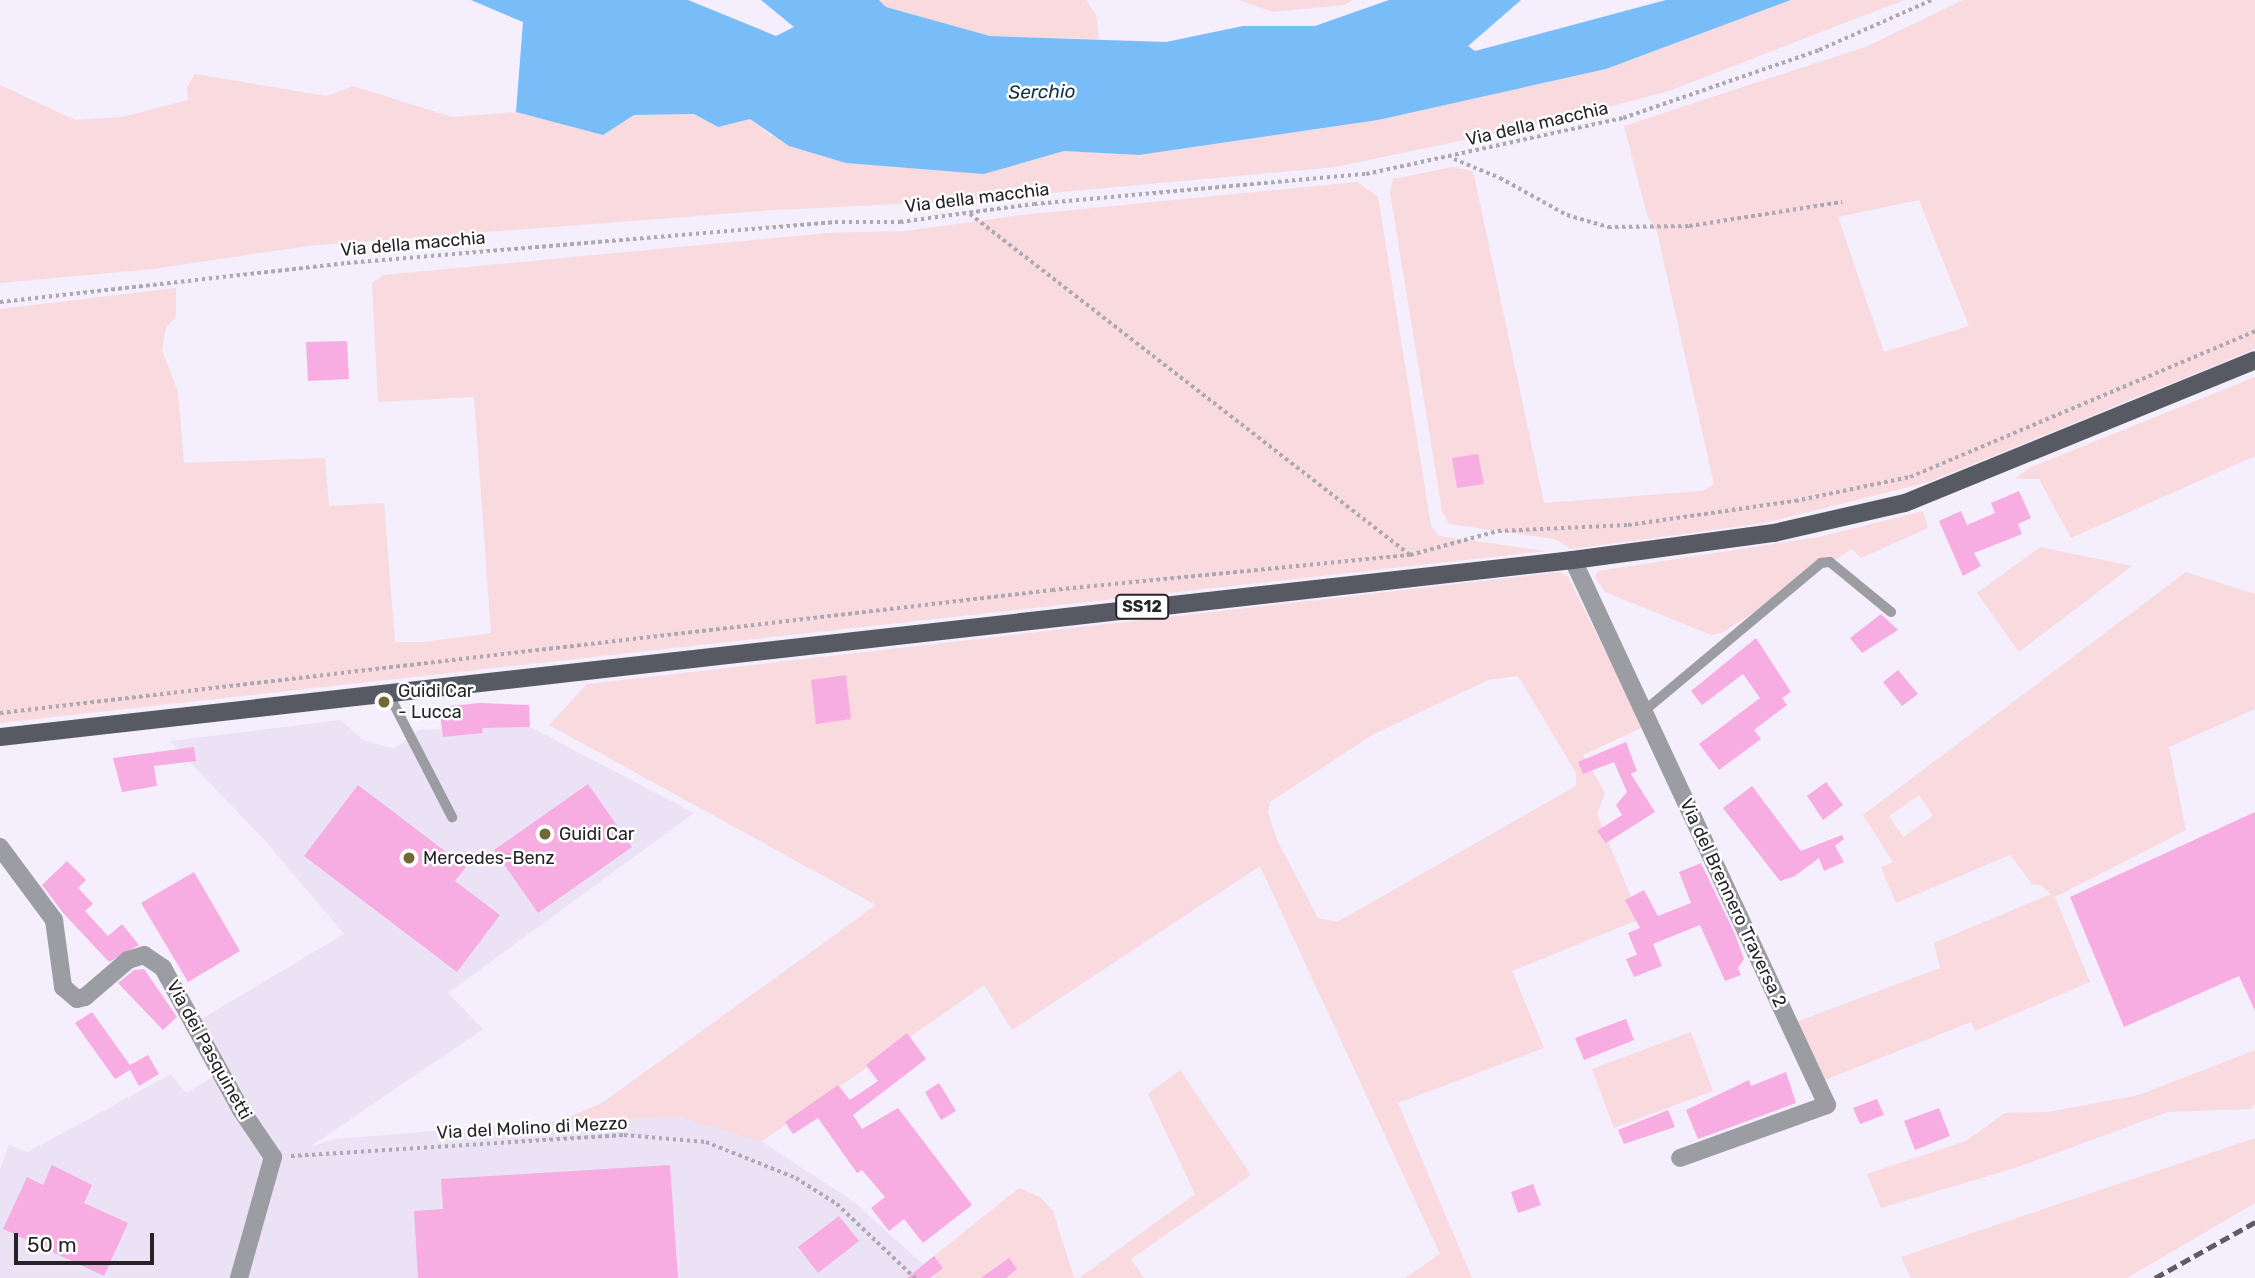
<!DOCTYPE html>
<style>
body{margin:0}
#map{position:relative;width:2255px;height:1278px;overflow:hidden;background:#f5eefc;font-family:Rubik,sans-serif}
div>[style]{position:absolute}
.built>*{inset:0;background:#ece2f6}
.green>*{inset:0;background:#f8dadf}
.water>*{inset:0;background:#78bcf8}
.building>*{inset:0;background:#f7ade2}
.path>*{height:3.5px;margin-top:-1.75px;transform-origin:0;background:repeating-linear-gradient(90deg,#ada8b2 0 3.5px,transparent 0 7px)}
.lane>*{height:10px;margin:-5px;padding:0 5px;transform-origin:5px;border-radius:5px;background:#9c9da3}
.street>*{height:18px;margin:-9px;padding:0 9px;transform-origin:9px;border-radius:9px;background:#9c9da3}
.primary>*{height:18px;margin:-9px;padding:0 9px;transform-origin:9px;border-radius:9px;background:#575963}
.rail>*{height:5px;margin-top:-2.5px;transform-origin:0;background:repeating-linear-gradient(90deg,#605c63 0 10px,transparent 0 15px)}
.dots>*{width:19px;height:19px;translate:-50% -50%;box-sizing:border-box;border:4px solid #fff;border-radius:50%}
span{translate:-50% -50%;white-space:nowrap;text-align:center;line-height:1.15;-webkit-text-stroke:5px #fff;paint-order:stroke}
.shield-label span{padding:2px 5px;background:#fff;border:2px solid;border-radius:5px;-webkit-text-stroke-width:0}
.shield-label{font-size:16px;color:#262428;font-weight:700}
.street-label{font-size:18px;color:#262428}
.poi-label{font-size:18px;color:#262428}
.left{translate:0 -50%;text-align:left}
.water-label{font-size:19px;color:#133048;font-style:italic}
.scale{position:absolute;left:14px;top:1233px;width:140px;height:32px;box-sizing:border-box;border:4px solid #262428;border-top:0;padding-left:9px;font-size:21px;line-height:24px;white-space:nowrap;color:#262428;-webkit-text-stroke:5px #fff;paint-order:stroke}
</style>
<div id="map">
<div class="built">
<div style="clip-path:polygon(341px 720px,363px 740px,394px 749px,419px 730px,530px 727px,694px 813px,448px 993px,483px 1029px,310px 1147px,335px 1139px,559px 1121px,680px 1117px,752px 1135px,854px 1202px,938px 1278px,0 1278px,0 1169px,9px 1145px,28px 1152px,171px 1074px,186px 1093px,225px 1070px,198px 1021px,344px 934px,267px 843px,170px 741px)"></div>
</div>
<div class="green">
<div style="clip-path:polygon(879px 0,1086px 0,1096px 15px,1099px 39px,990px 36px,886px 7px)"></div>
<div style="clip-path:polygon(1239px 0,1353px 0,1344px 5px,1273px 12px)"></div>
<div style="clip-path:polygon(1791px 0,1904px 0,1669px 91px,1562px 119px,1336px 167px,964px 201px,773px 210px,307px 246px,153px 269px,0 283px,0 85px,75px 120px,122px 117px,188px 100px,187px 87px,195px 74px,326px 96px,353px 86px,452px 117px,516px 112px,603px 135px,634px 115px,694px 114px,718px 127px,750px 119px,771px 136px,984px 174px,1064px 151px,1139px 155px,1378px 120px,1606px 69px)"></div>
<div style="clip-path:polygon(evenodd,1963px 0,2255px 0,2255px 349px,1929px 482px,1764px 523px,1571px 549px,1554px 539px,1449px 524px,1442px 511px,1390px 192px,1393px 179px,1452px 167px,1473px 171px,1544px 503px,1703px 491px,1714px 484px,1657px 232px,1647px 215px,1624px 126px,1868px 46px,1963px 0,1919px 200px,1969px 326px,1884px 352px,1838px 217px,1919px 200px)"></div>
<div style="clip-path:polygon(1357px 182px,1378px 197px,1431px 526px,1439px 536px,1546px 551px,0 723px,0 309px,176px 288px,176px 317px,166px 328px,162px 350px,178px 392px,184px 463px,325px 458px,329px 506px,384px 503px,395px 642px,423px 642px,491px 633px,474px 397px,378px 402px,372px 283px,383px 275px,827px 233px,906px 231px,1022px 215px)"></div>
<div style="clip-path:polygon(2255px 377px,2255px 456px,2071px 538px,2039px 479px,2015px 479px,2029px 468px)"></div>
<div style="clip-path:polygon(1923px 511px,1928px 528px,1861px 558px,1852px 549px,1722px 633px,1711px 635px,1605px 592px,1595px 577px,1598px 571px,1819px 537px)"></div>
<div style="clip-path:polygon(2040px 547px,2132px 566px,2019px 652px,1977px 593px)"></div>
<div style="clip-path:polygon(evenodd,1560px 572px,1568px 577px,1643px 727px,1583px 755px,1605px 793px,1597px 814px,1640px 919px,1512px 971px,1544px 1048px,1398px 1103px,1472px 1278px,1405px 1278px,1440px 1254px,1260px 866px,1012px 1030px,984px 985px,761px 1142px,680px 1117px,559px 1121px,602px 1103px,876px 905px,549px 725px,587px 684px,1560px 572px,1518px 676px,1576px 773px,1576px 786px,1337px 922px,1318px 918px,1277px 840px,1268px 813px,1270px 802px,1372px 735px,1488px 680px,1518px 676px)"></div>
<div style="clip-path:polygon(evenodd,2186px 572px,2255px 594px,2255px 709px,2169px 747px,2186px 830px,2055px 897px,2090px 982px,1975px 1031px,1971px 1022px,1825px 1080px,1796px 1022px,1940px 968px,1934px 943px,2051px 894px,2041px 885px,2032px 884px,2010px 855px,1896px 903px,1881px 867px,1893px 862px,1863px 815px,2186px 572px,1919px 795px,1933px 816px,1903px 837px,1889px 816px,1919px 795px)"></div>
<div style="clip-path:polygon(1691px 1032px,1713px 1091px,1614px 1128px,1592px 1069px)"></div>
<div style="clip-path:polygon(2255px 1050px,2255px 1104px,2251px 1109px,2168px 1112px,2018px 1167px,1881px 1208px,1867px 1174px,1966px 1141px,2005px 1113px,2048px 1112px,2139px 1095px)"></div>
<div style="clip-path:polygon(1180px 1070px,1251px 1175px,1131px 1259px,1144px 1278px,1079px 1278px,1195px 1194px,1148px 1094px)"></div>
<div style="clip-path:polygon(2255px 1138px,2255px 1203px,2127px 1278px,1911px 1278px,1901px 1257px)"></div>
<div style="clip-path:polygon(1019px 1188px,1040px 1197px,1053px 1211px,1074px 1278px,938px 1278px,923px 1265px)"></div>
</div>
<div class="water">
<div style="clip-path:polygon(471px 0,688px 0,776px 36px,794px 27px,761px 0,879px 0,886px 7px,990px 36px,1166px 42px,1243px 26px,1315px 26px,1389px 0,1521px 0,1468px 46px,1475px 51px,1666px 0,1791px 0,1606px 69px,1378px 120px,1139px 155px,1064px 151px,984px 174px,846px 163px,789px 146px,750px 119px,718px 127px,694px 114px,634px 115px,603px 135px,516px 112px,523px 22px)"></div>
</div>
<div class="building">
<div style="clip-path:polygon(347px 341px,349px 379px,308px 381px,306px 342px)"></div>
<div style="clip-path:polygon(1478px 454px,1484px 484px,1457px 488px,1452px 458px)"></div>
<div style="clip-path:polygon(2019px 491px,2031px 518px,2018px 524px,2022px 534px,1974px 553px,1981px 566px,1963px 576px,1939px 521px,1961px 511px,1967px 525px,1995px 513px,1991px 503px)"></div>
<div style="clip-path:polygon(1881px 614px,1898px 630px,1862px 653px,1850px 638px)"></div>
<div style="clip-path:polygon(1756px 638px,1791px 692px,1782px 698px,1787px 705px,1754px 730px,1761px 739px,1719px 770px,1699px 744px,1760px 698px,1743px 674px,1702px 705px,1691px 691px)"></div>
<div style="clip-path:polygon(1898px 670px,1918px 694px,1902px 706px,1883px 682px)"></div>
<div style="clip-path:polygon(846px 675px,851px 719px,816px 724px,811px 680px)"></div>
<div style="clip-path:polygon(480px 703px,529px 705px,530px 727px,482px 728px,483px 733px,443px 737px,439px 707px)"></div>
<div style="clip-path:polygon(1626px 742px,1637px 771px,1631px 774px,1655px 812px,1606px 843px,1597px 831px,1622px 815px,1616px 805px,1627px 792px,1614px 762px,1583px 774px,1578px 762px)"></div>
<div style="clip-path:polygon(194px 747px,196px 761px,154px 766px,157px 786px,122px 792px,113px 758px)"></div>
<div style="clip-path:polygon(1826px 782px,1843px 805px,1823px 820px,1807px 796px)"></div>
<div style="clip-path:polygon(588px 784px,632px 847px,538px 913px,494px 850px)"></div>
<div style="clip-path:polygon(358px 785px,466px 867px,455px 881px,500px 915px,457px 972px,304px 856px)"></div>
<div style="clip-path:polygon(1752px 786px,1801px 851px,1842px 835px,1844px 839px,1835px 846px,1844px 862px,1824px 871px,1819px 858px,1795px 876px,1780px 881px,1723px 808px)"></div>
<div style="clip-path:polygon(2255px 812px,2255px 1011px,2239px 976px,2124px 1027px,2070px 897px)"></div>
<div style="clip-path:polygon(67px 861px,86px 880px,78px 888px,93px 904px,85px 911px,108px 936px,122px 924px,139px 945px,109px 962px,64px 914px,42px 885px)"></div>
<div style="clip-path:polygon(1701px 863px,1735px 934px,1744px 959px,1738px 968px,1741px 975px,1725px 981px,1700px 925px,1653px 944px,1662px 966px,1634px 977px,1626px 959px,1637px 955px,1628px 933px,1640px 928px,1625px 900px,1644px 890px,1658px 916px,1691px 903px,1679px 872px)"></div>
<div style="clip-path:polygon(194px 872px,240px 951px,188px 982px,141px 903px)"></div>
<div style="clip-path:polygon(144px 969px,177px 1017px,163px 1030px,118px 983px,134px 970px)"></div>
<div style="clip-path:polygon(92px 1012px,130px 1065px,148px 1055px,159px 1074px,139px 1086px,130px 1070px,115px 1079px,75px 1023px)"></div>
<div style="clip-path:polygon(1626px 1019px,1634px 1040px,1584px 1060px,1575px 1038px)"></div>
<div style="clip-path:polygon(907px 1033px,926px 1059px,853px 1115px,862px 1129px,898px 1108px,972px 1205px,923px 1243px,904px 1219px,889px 1231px,871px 1208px,885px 1197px,862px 1170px,857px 1173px,818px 1118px,793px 1134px,785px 1122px,838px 1085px,850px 1100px,878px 1081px,866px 1065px)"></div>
<div style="clip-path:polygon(1786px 1072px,1796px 1103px,1698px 1139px,1686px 1110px,1749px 1080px,1751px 1086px)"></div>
<div style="clip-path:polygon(939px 1083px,956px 1111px,941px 1120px,925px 1092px)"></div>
<div style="clip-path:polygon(1877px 1099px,1884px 1115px,1860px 1124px,1853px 1108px)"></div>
<div style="clip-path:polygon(1939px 1108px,1950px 1136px,1915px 1150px,1904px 1121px)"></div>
<div style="clip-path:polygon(1668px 1110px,1675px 1127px,1624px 1144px,1618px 1130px)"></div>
<div style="clip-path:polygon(52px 1165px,92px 1185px,84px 1203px,128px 1223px,104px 1276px,3px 1229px,27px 1177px,43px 1185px)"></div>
<div style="clip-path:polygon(670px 1165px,678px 1278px,418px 1278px,414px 1211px,443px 1209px,441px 1179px)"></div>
<div style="clip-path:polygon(1533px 1184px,1541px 1205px,1518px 1213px,1511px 1192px)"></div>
<div style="clip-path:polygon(839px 1216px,859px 1241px,818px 1273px,798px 1247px)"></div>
<div style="clip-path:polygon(934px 1256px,943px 1268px,930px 1278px,907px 1278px)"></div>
<div style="clip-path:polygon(1009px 1258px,1017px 1269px,1006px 1278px,981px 1278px)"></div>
</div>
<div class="path">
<div style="left:1454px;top:159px;width:50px;rotate:22.4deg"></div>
<div style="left:1500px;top:178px;width:77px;rotate:28.9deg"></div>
<div style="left:1567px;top:215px;width:43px;rotate:16.3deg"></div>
<div style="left:1608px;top:227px;width:81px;rotate:-0.7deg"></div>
<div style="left:1689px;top:226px;width:155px;rotate:-8.9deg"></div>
<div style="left:970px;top:214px;width:555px;rotate:37.76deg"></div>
<div style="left:0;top:302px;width:349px;rotate:-6.4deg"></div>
<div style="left:347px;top:263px;width:490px;rotate:-4.8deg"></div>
<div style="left:835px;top:222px;width:65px"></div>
<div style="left:900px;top:222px;width:135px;rotate:-7.7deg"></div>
<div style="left:1034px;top:204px;width:333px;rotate:-5.2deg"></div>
<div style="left:1366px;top:174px;width:263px;rotate:-12.3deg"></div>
<div style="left:1623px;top:118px;width:207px;rotate:-19.1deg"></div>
<div style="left:1819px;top:50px;width:124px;rotate:-23.9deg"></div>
<div style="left:0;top:713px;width:1059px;rotate:-6.67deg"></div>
<div style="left:1052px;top:590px;width:360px;rotate:-5.6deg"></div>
<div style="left:1410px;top:555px;width:91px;rotate:-15.3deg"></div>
<div style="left:1498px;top:531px;width:130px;rotate:-2.6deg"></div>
<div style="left:1628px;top:525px;width:169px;rotate:-8.2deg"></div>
<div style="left:1795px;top:501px;width:117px;rotate:-11.8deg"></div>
<div style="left:1910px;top:477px;width:375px;rotate:-22.9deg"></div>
<div style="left:291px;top:1156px;width:334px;rotate:-3.6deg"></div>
<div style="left:624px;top:1135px;width:82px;rotate:4.9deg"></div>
<div style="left:706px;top:1142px;width:97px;rotate:21.8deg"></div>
<div style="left:796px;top:1178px;width:49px;rotate:32.4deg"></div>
<div style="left:837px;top:1204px;width:108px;rotate:43.5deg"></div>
</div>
<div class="lane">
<div style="left:388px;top:693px;width:140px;rotate:62.7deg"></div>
<div style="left:1644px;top:711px;width:231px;rotate:-39.9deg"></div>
<div style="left:1821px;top:563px;width:9px;rotate:-6deg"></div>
<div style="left:1830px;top:562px;width:79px;rotate:39.3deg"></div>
</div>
<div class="street">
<div style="left:1573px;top:560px;width:601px;rotate:65.01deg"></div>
<div style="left:1827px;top:1105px;width:156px;rotate:160.2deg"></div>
<div style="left:0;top:847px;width:91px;rotate:53.5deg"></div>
<div style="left:54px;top:920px;width:68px;rotate:82.3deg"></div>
<div style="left:63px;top:987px;width:18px;rotate:41deg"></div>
<div style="left:77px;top:999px;width:8px;rotate:-14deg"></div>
<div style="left:85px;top:997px;width:57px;rotate:-40.7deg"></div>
<div style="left:128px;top:960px;width:17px;rotate:-17deg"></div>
<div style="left:144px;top:955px;width:23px;rotate:34deg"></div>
<div style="left:163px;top:968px;width:162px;rotate:61.2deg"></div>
<div style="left:241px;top:1110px;width:57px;rotate:55.8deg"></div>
<div style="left:273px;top:1157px;width:126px;rotate:105.7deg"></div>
</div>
<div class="primary">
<div style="left:0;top:737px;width:1583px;rotate:-6.42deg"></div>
<div style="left:1573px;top:560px;width:203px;rotate:-7.7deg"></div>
<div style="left:1774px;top:533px;width:134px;rotate:-12.9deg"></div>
<div style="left:1905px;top:503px;width:378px;rotate:-22.2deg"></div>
</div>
<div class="rail">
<div style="left:2155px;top:1278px;width:115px;rotate:-29.2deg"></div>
</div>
<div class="dots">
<div style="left:384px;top:702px;background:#716835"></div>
<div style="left:545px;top:834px;background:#716835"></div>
<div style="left:409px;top:858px;background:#716835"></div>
</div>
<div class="shield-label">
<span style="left:1142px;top:607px">SS12</span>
</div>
<div class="street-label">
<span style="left:1537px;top:124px;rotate:-13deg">Via della macchia</span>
<span style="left:977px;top:198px;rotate:-7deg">Via della macchia</span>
<span style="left:413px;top:244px;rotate:-5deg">Via della macchia</span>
<span style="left:1733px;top:903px;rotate:65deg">Via del Brennero Traversa 2</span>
<span style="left:209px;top:1050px;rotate:61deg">Via dei Pasquinetti</span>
<span style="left:532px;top:1128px;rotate:-3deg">Via del Molino di Mezzo</span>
</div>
<div class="poi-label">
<span class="left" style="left:398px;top:702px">Guidi Car<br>- Lucca</span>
<span class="left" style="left:559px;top:834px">Guidi Car</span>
<span class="left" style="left:423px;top:858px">Mercedes-Benz</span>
</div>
<div class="water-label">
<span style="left:1042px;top:92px;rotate:-1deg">Serchio</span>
</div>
<div class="scale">50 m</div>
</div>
